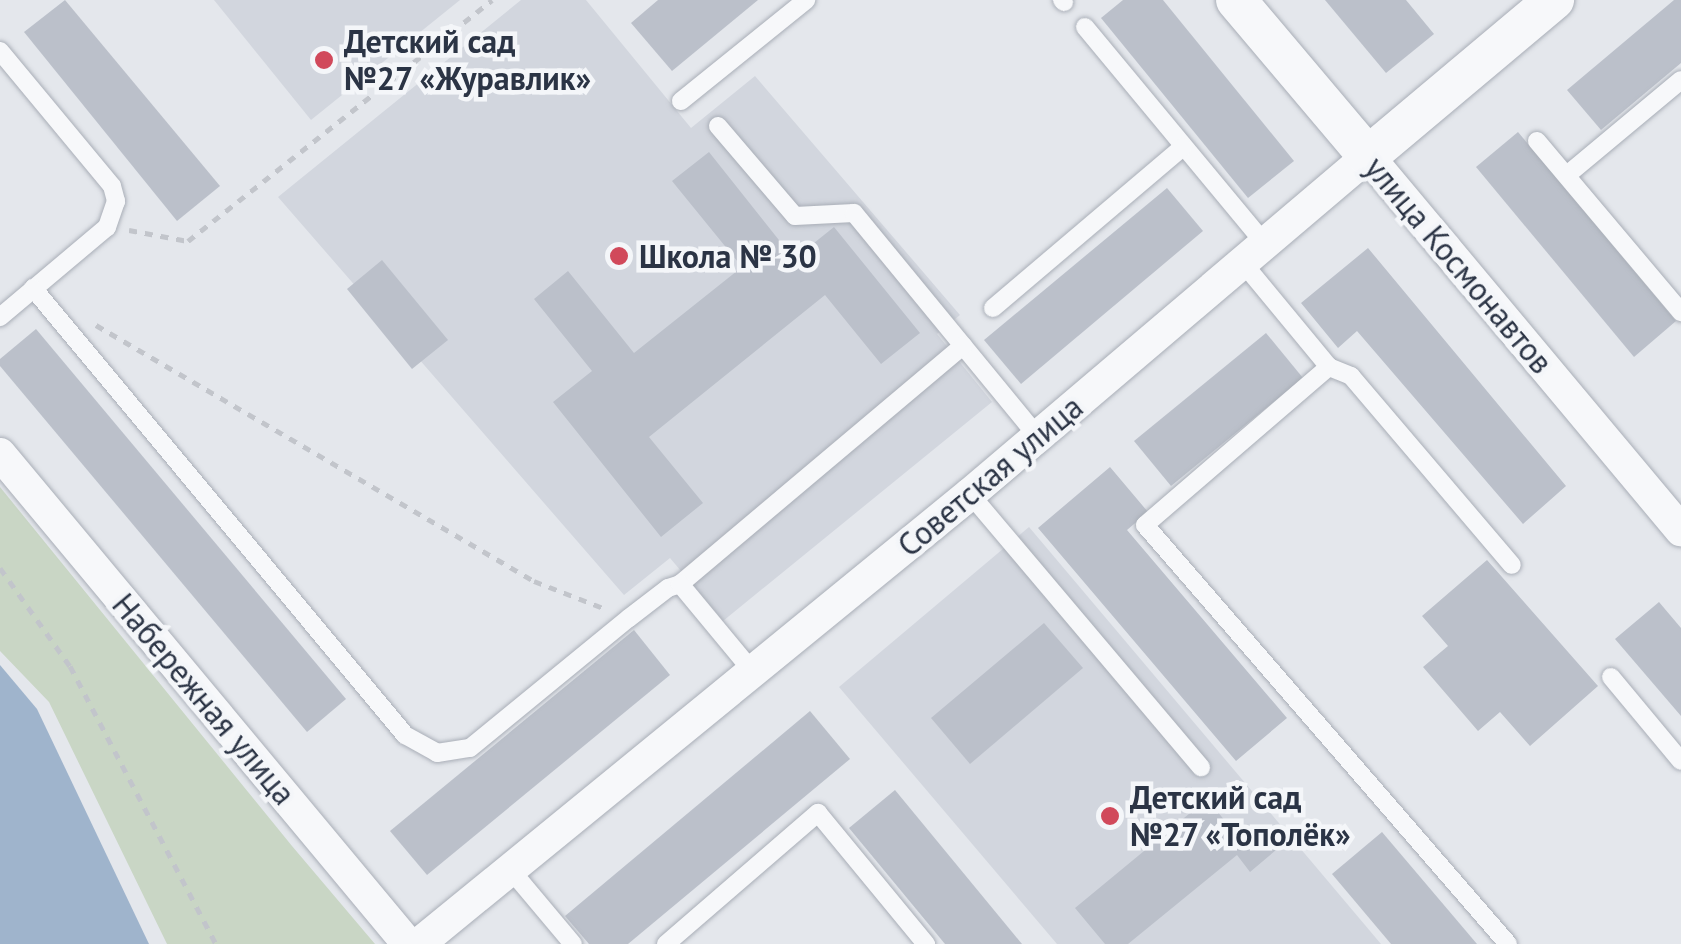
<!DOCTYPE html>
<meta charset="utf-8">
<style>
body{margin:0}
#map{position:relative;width:1681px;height:944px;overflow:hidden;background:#e4e7ec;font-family:"PT Sans",sans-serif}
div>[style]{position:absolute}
.built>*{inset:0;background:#d2d6de}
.green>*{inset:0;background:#c9d6c5}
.water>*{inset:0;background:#9fb4cc}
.building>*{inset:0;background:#bbc0ca}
.path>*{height:5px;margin-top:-2.5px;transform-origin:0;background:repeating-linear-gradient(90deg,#c2c5cb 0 8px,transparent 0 16px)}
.roads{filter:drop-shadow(0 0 2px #a9aeb7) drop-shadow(0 0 2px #a9aeb7)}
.service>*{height:18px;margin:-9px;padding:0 9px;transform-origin:9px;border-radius:9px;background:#f7f8fa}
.minor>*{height:32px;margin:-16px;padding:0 16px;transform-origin:16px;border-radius:16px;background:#f7f8fa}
.tertiary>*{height:40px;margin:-20px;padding:0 20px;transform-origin:20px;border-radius:20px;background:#f7f8fa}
.dots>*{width:28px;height:28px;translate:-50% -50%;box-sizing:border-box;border:5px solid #f4f6f9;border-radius:50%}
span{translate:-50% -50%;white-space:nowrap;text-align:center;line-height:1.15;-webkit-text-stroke:9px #f4f6f9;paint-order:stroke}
.poi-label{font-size:32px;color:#2b3445;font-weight:700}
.left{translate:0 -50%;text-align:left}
.street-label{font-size:32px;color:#2b3445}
</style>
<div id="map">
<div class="built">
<div style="clip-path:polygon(214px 0,460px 0,311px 120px)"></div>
<div style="clip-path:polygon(521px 0,586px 0,691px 128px,755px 76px,960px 315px,937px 334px,992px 402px,723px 621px,670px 558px,624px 595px,278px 197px)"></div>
<div style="clip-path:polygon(1029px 527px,1381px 944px,1057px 944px,839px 687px)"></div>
</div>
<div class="green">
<div style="clip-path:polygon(0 487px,292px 846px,375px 944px,167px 944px,49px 702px,0 651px)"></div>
</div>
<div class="water">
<div style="clip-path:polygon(0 665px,37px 709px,149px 944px,0 944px)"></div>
</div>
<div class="building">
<div style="clip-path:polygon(65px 0,220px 186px,177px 221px,24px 32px)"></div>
<div style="clip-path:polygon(658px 0,758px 0,672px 71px,631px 23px)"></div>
<div style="clip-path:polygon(1123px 0,1163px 0,1294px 161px,1248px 198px,1101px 18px)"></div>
<div style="clip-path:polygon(1325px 0,1406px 0,1434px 34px,1386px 73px)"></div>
<div style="clip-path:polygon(1674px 0,1681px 0,1681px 63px,1601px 130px,1567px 90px)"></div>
<div style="clip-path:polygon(1518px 132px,1676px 321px,1634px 357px,1476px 167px)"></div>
<div style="clip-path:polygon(709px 152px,794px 259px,834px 227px,920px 333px,881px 364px,825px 295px,649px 437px,703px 503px,661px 537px,553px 402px,592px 371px,534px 299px,568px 271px,634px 353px,742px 267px,672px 181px)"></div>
<div style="clip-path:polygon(1167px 188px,1203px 231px,1021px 384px,984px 340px)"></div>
<div style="clip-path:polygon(1368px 248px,1566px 486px,1523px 524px,1357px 331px,1338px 348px,1301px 303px)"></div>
<div style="clip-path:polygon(382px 260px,448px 340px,412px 369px,347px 289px)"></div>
<div style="clip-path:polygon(36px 329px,346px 699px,307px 732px,0 366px,0 359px)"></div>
<div style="clip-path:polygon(1266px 333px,1303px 378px,1171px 486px,1134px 441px)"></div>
<div style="clip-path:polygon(1110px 467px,1148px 512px,1127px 530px,1287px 718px,1236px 761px,1038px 528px)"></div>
<div style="clip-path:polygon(1487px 560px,1598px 686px,1530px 746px,1500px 712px,1478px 731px,1423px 667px,1448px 646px,1422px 616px)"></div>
<div style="clip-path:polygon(1659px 602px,1681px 628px,1681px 716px,1615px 639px)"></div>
<div style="clip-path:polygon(1044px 623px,1083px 668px,970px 764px,931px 718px)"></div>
<div style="clip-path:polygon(634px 630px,670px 675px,427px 875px,390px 831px)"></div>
<div style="clip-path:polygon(810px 711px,850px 759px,628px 944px,589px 944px,565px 916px)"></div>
<div style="clip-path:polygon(895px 790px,1022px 944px,945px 944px,849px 828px)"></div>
<div style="clip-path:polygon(1207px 799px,1240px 839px,1256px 826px,1276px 850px,1250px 872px,1237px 855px,1128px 944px,1105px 944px,1075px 908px)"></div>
<div style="clip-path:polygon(1382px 832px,1477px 944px,1391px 944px,1332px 874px)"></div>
</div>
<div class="path">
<div style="left:129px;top:230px;width:60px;rotate:10.6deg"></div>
<div style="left:188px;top:241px;width:388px;rotate:-38.4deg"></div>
<div style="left:96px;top:325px;width:507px;rotate:30.31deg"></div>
<div style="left:534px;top:581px;width:77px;rotate:21.3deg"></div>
<div style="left:0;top:568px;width:120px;rotate:54.5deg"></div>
<div style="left:70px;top:666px;width:314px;rotate:62.3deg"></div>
</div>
<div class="roads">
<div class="service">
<div style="left:1062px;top:0;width:3px;rotate:45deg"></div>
<div style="left:1085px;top:27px;width:282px;rotate:50.3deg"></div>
<div style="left:0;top:51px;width:175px;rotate:50.3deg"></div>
<div style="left:112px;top:186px;width:16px;rotate:75deg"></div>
<div style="left:116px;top:201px;width:28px;rotate:109deg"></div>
<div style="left:107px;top:227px;width:140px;rotate:139.9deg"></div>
<div style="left:681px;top:101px;width:161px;rotate:-38.9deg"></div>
<div style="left:718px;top:126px;width:118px;rotate:49.5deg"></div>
<div style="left:795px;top:216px;width:59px;rotate:-2.9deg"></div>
<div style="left:854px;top:213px;width:290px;rotate:50.6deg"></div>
<div style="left:1537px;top:141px;width:224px;rotate:49.9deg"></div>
<div style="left:1567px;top:175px;width:148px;rotate:-39.8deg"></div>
<div style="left:1243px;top:263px;width:135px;rotate:50.4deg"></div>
<div style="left:33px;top:288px;width:582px;rotate:50.23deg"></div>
<div style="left:405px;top:735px;width:37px;rotate:29deg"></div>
<div style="left:437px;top:753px;width:33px;rotate:-9deg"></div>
<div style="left:470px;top:748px;width:205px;rotate:-39.3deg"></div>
<div style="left:629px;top:618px;width:49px;rotate:-37.6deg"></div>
<div style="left:668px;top:588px;width:13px;rotate:-18deg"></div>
<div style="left:680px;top:584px;width:370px;rotate:-40.1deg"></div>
<div style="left:993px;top:308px;width:249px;rotate:-40.3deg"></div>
<div style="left:970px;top:494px;width:358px;rotate:49.8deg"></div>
<div style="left:680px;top:584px;width:114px;rotate:50.3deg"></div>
<div style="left:1611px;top:677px;width:109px;rotate:50.2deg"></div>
<div style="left:510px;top:869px;width:98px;rotate:50deg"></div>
<div style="left:666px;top:944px;width:201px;rotate:-40.8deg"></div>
<div style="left:818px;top:813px;width:170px;rotate:50.5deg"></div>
<div style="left:1508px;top:944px;width:554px;rotate:-130.9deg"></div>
<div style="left:1145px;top:525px;width:243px;rotate:-40.7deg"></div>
<div style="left:1329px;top:367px;width:24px;rotate:22deg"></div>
<div style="left:1351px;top:376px;width:248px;rotate:49.6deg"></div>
</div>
<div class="minor">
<div style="left:0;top:454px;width:638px;rotate:50.22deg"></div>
<div style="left:419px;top:944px;width:711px;rotate:-39.24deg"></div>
<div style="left:970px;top:494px;width:522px;rotate:-40.34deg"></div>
<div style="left:1368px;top:156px;width:488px;rotate:50.1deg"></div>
</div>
<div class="tertiary">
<div style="left:1236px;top:0;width:204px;rotate:49.8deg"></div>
<div style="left:1368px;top:156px;width:243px;rotate:-40deg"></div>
</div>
</div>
<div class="dots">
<div style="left:324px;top:60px;background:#d1495b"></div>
<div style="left:619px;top:256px;background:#d1495b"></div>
<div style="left:1110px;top:816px;background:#d1495b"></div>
</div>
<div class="poi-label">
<span class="left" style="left:344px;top:60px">Детский сад<br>№27 «Журавлик»</span>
<span class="left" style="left:639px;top:256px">Школа № 30</span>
<span class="left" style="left:1130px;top:816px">Детский сад<br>№27 «Тополёк»</span>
</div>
<div class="street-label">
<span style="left:1459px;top:265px;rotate:50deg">улица Космонавтов</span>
<span style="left:990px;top:476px;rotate:-40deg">Советская улица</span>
<span style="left:204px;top:699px;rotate:50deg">Набережная улица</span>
</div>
</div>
